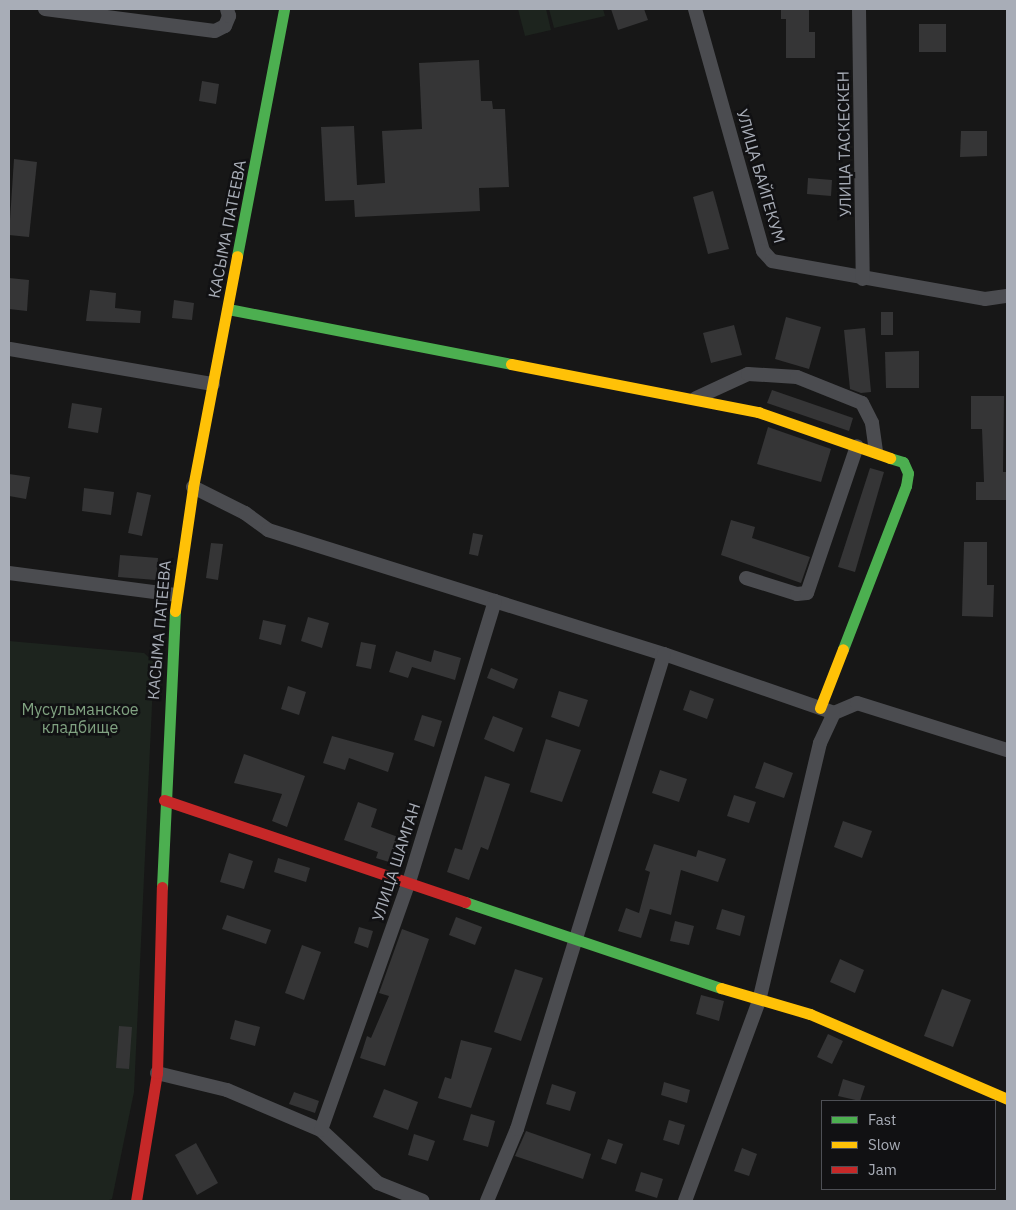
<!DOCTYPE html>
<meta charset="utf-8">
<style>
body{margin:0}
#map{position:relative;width:1016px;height:1210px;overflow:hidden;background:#171717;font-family:"IBM Plex Sans",sans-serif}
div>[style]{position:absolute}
.green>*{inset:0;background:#1d241e}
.building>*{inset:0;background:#353536}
.street>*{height:14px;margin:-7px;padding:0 7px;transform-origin:7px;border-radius:7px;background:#4b4c50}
.fast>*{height:11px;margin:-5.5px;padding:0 5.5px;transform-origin:5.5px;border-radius:5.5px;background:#4caf50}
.slow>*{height:11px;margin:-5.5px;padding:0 5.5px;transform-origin:5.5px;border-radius:5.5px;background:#ffc107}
.jam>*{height:11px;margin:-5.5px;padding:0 5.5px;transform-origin:5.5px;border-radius:5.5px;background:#c62828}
span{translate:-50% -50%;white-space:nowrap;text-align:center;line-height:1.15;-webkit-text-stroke:5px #111113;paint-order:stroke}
.street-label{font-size:16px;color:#a8adb7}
.park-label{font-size:16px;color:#80a281}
.frame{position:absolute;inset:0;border:10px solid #a8adb7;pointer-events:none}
.legend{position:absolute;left:821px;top:1100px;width:175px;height:90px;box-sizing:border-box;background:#111113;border:1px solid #4d4f55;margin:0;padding:6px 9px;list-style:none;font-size:15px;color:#a8adb7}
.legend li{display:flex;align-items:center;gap:10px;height:25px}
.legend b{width:25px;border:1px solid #4d4f55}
</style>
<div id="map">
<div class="green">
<div style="clip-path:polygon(518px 9px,546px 9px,551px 30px,525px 36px)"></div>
<div style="clip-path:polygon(549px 9px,603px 9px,605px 16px,554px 28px)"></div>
<div style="clip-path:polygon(9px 641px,144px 653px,154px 662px,134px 1092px,112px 1199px,106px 1201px,9px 1201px)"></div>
</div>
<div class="building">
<div style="clip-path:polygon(611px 9px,644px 9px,648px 20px,618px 30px)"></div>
<div style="clip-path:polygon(781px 9px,809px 9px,809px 32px,815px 32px,815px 58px,786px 58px,786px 19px,781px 19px)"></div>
<div style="clip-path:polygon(919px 24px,946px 24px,946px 52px,919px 52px)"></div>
<div style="clip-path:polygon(479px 60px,481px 101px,492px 101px,493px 109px,505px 109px,509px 187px,479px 188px,480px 211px,355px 217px,354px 200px,325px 201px,321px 127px,354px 126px,357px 185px,385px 183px,382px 131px,422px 129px,419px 63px)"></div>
<div style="clip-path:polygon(202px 81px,219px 84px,216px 104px,199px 101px)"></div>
<div style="clip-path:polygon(961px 131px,987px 131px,987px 156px,960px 157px)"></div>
<div style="clip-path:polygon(14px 159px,37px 162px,29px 237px,9px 235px)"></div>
<div style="clip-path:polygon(808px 178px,832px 180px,831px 196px,807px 194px)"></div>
<div style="clip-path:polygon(713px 191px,729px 249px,708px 254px,693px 197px)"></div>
<div style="clip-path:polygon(9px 278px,29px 280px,27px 311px,9px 309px)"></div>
<div style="clip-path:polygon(90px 290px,116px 293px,115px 308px,141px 311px,140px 323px,86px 321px)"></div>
<div style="clip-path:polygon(174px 300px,194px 303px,192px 320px,172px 318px)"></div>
<div style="clip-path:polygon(881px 312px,893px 312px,893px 335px,881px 335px)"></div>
<div style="clip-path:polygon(786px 317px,821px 327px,809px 369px,775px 359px)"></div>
<div style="clip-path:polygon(734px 325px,742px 355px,711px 363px,703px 333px)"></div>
<div style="clip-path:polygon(865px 328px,871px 392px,861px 393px,850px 389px,844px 330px)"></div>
<div style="clip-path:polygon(919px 351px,919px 388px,886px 388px,885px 352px)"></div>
<div style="clip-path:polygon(772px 390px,853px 418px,849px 431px,767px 403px)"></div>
<div style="clip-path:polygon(971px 396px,1004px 396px,1003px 472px,1007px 472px,1007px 500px,976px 500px,976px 482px,984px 482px,982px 429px,971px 429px)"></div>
<div style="clip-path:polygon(72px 403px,102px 408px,98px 433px,68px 428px)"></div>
<div style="clip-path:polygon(768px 427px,831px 449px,821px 482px,757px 464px)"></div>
<div style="clip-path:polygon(870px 468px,884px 472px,855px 572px,838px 567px)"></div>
<div style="clip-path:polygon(9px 474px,30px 477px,26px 499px,9px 496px)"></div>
<div style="clip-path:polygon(84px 488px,114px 492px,111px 515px,82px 511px)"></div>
<div style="clip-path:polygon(137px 492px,151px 495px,142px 536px,128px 533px)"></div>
<div style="clip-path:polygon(731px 520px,755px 527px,752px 538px,810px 557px,801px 583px,721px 555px)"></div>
<div style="clip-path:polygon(473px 533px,483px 535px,478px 556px,469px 554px)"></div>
<div style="clip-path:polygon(964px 542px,987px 542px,987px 585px,994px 585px,993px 617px,962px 616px)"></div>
<div style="clip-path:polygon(211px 543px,223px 544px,218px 580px,206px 578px)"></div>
<div style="clip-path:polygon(120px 555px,158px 558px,156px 580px,118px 577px)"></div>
<div style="clip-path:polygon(308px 617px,329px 623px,322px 648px,301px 641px)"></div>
<div style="clip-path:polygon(263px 620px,286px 625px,281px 645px,259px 639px)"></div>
<div style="clip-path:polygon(361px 642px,376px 645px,371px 669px,356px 666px)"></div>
<div style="clip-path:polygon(434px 650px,461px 658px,455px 680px,412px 667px,408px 678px,389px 672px,396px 651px,431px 662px)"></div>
<div style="clip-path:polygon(491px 668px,518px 679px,514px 689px,487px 678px)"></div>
<div style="clip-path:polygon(288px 686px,306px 692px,299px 715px,281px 709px)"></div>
<div style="clip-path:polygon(690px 690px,714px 699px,707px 719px,683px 710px)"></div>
<div style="clip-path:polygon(559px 691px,588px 700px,579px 727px,551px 717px)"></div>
<div style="clip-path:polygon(422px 715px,442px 721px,434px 747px,414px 740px)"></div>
<div style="clip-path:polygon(493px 716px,523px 728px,514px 752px,484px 739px)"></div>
<div style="clip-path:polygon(332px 736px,394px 753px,388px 772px,349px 758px,345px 770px,323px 763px)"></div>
<div style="clip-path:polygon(546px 739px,581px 750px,562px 802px,530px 792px)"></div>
<div style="clip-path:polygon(244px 754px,305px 776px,287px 827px,272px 821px,282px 794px,234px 783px)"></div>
<div style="clip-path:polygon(764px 762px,793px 773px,784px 798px,755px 788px)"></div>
<div style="clip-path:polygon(660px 770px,687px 779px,679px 802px,652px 793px)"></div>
<div style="clip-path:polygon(485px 776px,510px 784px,488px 850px,481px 847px,469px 880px,447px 872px,455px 848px,462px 850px)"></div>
<div style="clip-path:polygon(734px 795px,756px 802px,749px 823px,727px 816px)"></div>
<div style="clip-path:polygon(358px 802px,377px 809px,371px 827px,398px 837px,389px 862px,376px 858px,378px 852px,344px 840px)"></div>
<div style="clip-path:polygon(843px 821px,872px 831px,862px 858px,834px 847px)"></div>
<div style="clip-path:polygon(654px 844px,696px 857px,698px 850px,726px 859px,718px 882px,681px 870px,671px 915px,650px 909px,641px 938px,618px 931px,626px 908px,639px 913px,650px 872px,645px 870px)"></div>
<div style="clip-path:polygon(229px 853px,253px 861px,244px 889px,220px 882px)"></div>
<div style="clip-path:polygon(278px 858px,310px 868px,306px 882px,274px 872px)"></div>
<div style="clip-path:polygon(722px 909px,745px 916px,740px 936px,716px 929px)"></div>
<div style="clip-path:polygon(227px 915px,271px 930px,266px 944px,222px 929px)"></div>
<div style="clip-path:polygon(456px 917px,482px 927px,475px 945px,449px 935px)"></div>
<div style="clip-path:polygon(675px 921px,694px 926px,689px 945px,670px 941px)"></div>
<div style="clip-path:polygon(359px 927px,373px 931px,368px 948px,354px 943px)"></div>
<div style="clip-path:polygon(402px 929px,429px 939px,385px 1066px,360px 1058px,367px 1036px,371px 1038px,389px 996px,379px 993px)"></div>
<div style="clip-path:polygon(302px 945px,321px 952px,304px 1000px,285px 993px)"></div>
<div style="clip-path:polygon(840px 959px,864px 970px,855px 993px,830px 982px)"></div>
<div style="clip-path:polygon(515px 969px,543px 978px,521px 1041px,494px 1032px)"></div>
<div style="clip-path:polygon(942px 989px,971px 1000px,953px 1047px,924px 1036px)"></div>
<div style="clip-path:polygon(701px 995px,724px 1001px,719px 1021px,696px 1014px)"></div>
<div style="clip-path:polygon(235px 1020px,260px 1027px,255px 1046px,230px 1039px)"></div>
<div style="clip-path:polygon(119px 1026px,132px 1027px,129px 1069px,116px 1068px)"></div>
<div style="clip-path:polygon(828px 1034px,843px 1041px,832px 1064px,817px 1057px)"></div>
<div style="clip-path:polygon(461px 1040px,492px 1048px,471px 1108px,438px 1098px,445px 1077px,451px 1079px)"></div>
<div style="clip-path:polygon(843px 1079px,865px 1086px,860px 1101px,838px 1096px)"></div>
<div style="clip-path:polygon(664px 1082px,690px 1090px,687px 1103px,661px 1095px)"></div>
<div style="clip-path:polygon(552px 1084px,576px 1092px,570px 1111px,546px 1104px)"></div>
<div style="clip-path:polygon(384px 1089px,418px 1102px,408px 1130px,373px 1117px)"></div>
<div style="clip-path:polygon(294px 1092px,319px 1101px,315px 1113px,289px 1104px)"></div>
<div style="clip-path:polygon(471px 1114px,495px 1121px,488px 1147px,463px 1140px)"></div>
<div style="clip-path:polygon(669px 1120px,685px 1125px,679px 1145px,663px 1140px)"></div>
<div style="clip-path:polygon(526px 1131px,591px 1154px,583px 1179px,515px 1156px)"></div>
<div style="clip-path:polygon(414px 1134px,435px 1141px,428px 1161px,408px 1155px)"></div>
<div style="clip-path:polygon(608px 1139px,623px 1144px,616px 1164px,601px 1159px)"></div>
<div style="clip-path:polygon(196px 1143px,218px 1183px,197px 1195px,175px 1155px)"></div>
<div style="clip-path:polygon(742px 1148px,757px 1154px,749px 1176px,734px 1171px)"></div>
<div style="clip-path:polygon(641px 1172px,663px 1179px,657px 1198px,635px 1191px)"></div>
</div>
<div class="street">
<div style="left:45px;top:9px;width:171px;rotate:7.4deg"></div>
<div style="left:215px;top:31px;width:11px;rotate:-27deg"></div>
<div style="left:225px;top:26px;width:11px;rotate:-68deg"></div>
<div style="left:229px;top:16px;width:7px;rotate:-106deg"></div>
<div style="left:695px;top:9px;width:251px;rotate:74.3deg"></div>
<div style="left:763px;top:251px;width:13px;rotate:48deg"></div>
<div style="left:772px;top:261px;width:216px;rotate:10.1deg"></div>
<div style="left:985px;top:299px;width:22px;rotate:-8deg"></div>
<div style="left:859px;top:9px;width:270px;rotate:89.2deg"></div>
<div style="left:10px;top:349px;width:206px;rotate:9.8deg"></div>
<div style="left:696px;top:398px;width:57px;rotate:-24.8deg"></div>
<div style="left:748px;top:374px;width:49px;rotate:3.5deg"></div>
<div style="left:797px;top:377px;width:70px;rotate:21.8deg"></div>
<div style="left:862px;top:403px;width:22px;rotate:63deg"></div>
<div style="left:872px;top:423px;width:29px;rotate:82deg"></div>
<div style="left:193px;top:487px;width:58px;rotate:26.6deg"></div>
<div style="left:245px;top:513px;width:29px;rotate:36deg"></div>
<div style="left:268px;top:530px;width:415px;rotate:17.4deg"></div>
<div style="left:664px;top:654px;width:180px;rotate:19.1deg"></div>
<div style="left:834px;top:713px;width:25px;rotate:-23deg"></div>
<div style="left:857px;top:703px;width:157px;rotate:17.4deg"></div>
<div style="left:9px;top:573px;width:168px;rotate:7.5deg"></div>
<div style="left:746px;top:578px;width:53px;rotate:17.4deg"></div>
<div style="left:797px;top:594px;width:10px;rotate:-6deg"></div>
<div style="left:807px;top:593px;width:155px;rotate:-71.2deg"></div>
<div style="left:157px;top:1073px;width:72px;rotate:13.7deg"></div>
<div style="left:227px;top:1090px;width:102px;rotate:23.1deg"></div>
<div style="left:321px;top:1130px;width:78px;rotate:42.9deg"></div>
<div style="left:378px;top:1183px;width:48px;rotate:21.8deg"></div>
<div style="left:321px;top:1130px;width:263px;rotate:-70.5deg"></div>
<div style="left:409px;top:882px;width:294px;rotate:-73deg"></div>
<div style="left:487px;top:1201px;width:78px;rotate:-67.4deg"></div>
<div style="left:517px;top:1129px;width:497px;rotate:-72.8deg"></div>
<div style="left:685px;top:1201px;width:213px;rotate:-69.7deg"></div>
<div style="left:759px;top:1001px;width:265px;rotate:-76.7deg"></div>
<div style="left:820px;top:743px;width:33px;rotate:-65deg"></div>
</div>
<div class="fast">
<div style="left:237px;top:256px;width:251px;rotate:-79.2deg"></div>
<div style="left:228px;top:309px;width:288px;rotate:11deg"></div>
<div style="left:843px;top:649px;width:175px;rotate:-68.9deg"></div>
<div style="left:906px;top:486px;width:13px;rotate:-81deg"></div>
<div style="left:908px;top:473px;width:12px;rotate:-114deg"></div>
<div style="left:903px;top:462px;width:14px;rotate:-163deg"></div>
<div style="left:162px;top:887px;width:276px;rotate:-87.3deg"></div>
<div style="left:465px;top:902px;width:270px;rotate:18.6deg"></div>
</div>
<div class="slow">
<div style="left:511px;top:364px;width:252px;rotate:11deg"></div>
<div style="left:758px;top:412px;width:140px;rotate:19.2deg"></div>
<div style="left:175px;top:611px;width:125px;rotate:-81.7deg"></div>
<div style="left:193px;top:487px;width:235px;rotate:-79.2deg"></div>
<div style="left:820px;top:708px;width:63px;rotate:-68.7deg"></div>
<div style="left:721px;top:988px;width:93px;rotate:16.3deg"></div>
<div style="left:810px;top:1014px;width:215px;rotate:23.3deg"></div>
</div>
<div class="jam">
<div style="left:164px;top:800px;width:318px;rotate:18.7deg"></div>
<div style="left:136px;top:1201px;width:130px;rotate:-80.7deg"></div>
<div style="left:157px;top:1073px;width:186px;rotate:-88.5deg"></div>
</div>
<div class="street-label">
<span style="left:844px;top:144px;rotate:-91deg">УЛИЦА ТАСКЕСКЕН</span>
<span style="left:761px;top:176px;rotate:74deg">УЛИЦА БАЙГЕКУМ</span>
<span style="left:227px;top:229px;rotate:-79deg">КАСЫМА ПАТЕЕВА</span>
<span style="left:159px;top:630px;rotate:-85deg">КАСЫМА ПАТЕЕВА</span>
<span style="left:396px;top:862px;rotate:-72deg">УЛИЦА ШАМГАН</span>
</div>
<div class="park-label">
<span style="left:80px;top:718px">Мусульманское<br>кладбище</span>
</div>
<div class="frame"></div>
<ul class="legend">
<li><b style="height:6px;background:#4caf50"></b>Fast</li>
<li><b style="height:6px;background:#ffc107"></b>Slow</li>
<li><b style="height:6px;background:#c62828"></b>Jam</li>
</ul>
</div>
